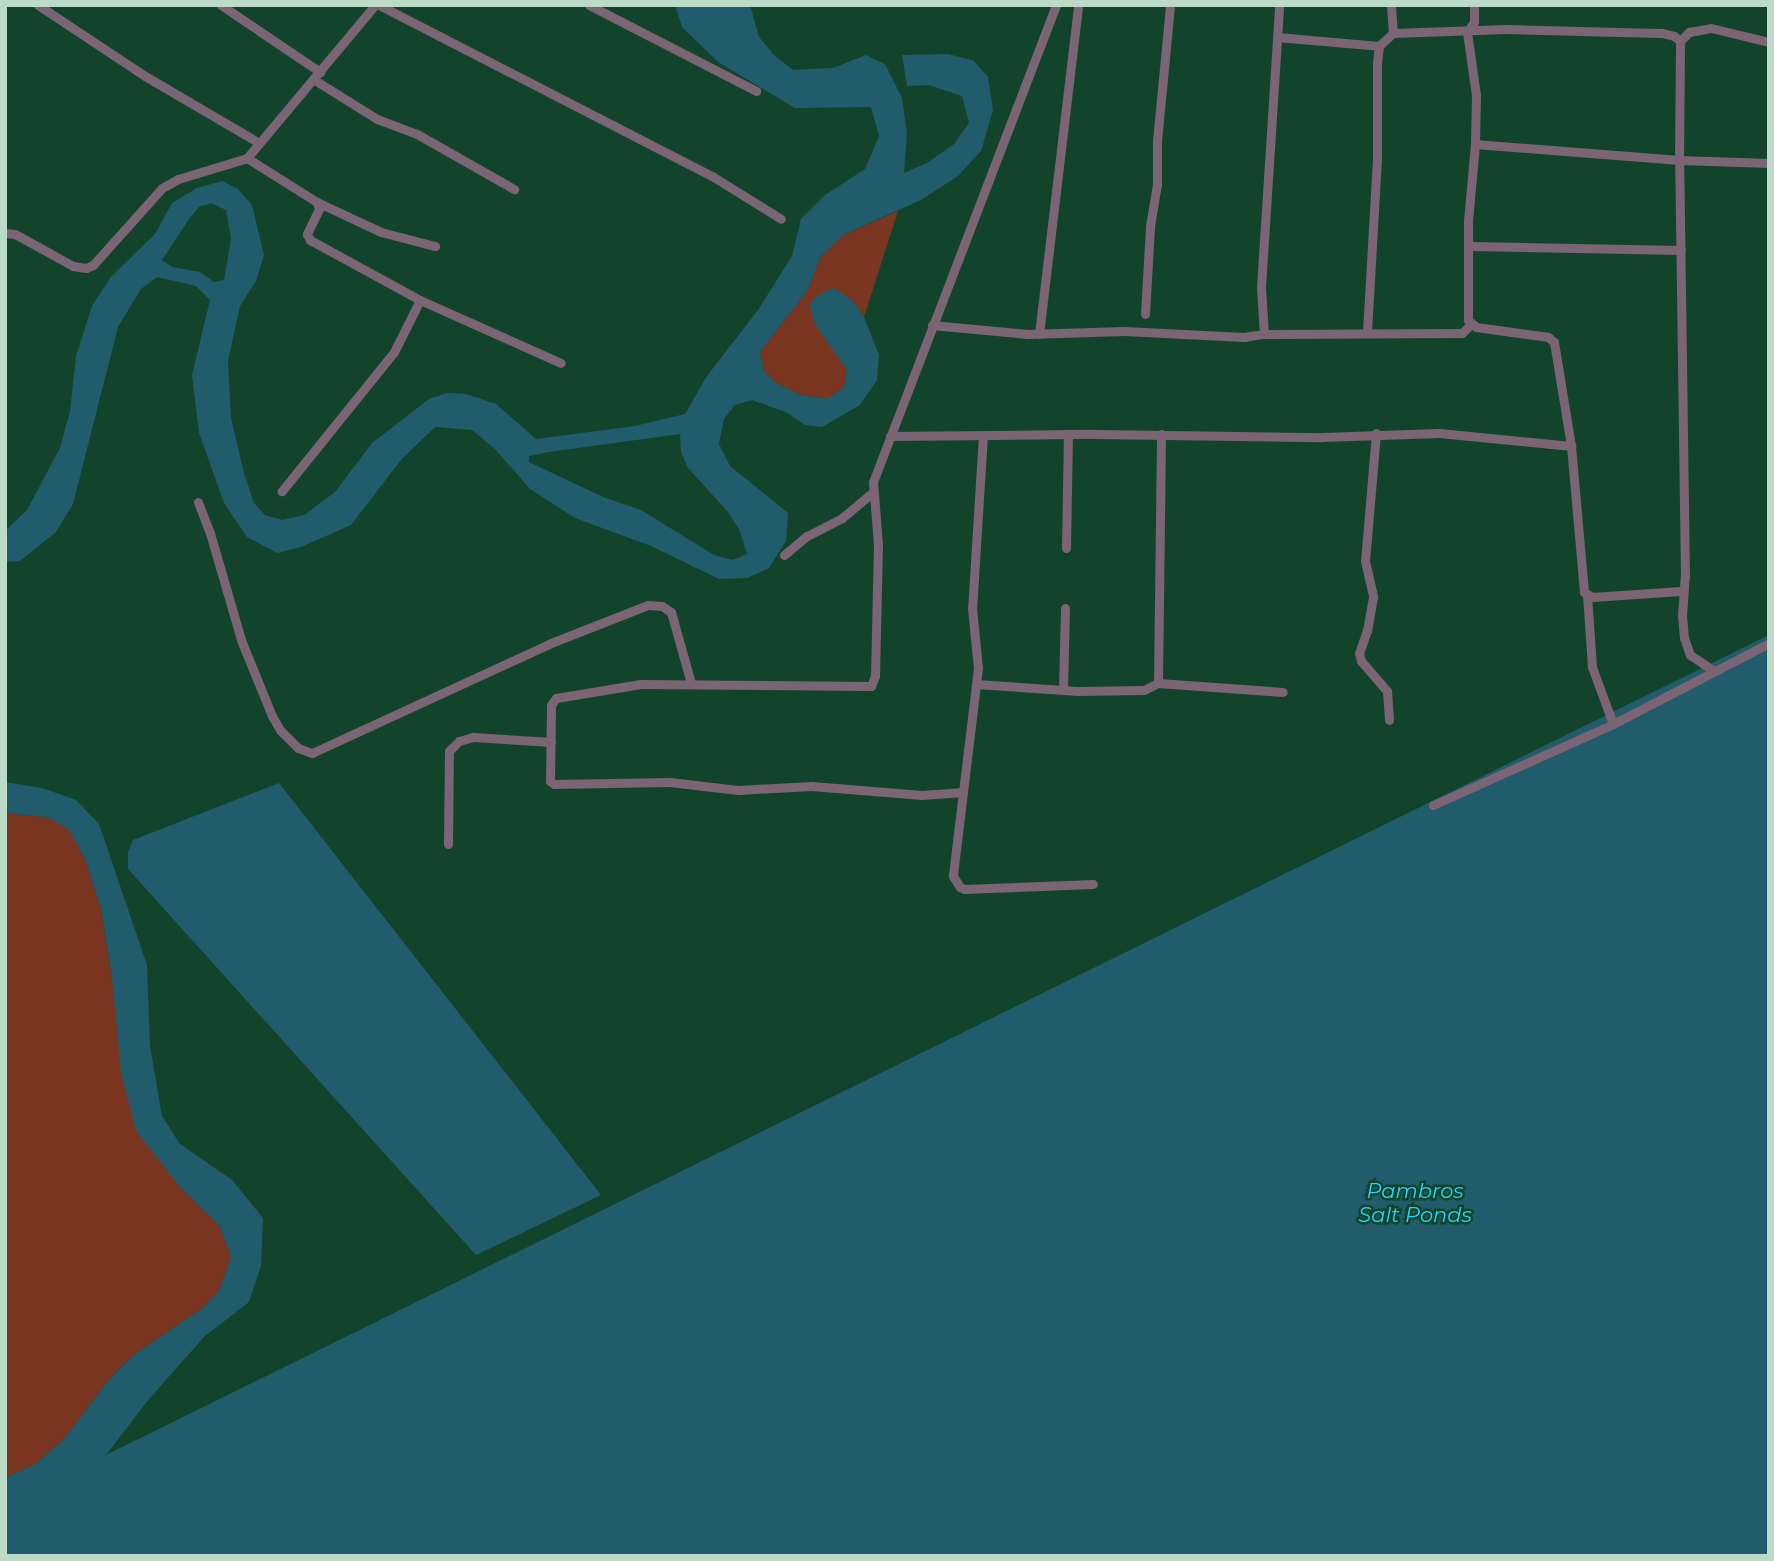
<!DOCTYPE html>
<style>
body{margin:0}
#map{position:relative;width:1774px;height:1561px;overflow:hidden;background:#12442c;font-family:Montserrat,sans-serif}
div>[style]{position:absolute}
.green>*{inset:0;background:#7a3620}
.water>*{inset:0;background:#205c6c}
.minor>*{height:9px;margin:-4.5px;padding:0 4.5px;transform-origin:4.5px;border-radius:4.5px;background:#7b6474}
span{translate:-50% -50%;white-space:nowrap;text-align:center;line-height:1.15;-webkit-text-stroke:5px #12442c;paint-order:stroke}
.water-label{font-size:21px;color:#23d4fb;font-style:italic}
.frame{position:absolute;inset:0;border:7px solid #bbdbc7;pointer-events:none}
</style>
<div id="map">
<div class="green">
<div style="clip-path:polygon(898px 211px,864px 317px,853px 301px,835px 350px,847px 371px,844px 387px,827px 399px,801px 395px,778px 384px,764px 372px,760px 352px,807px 291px,821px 256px,845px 234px)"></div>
<div style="clip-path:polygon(5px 813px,47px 817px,70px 830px,85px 859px,101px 909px,112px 977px,179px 1186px,219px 1225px,231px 1257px,220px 1289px,204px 1307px,135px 1354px,111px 1377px,63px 1440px,35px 1464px,5px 1478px)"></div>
</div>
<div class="water">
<div style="clip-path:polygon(evenodd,675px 5px,750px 5px,759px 37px,774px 55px,793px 70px,833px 68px,866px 55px,885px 64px,902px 98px,907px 133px,904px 173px,927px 163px,954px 144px,969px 123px,962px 96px,929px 85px,907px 86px,902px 55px,948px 54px,974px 61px,988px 77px,993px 110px,981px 151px,958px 176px,921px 200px,845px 234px,821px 256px,807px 291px,760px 352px,764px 372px,778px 384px,801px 395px,827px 399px,844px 387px,847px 371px,815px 324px,809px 304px,819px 294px,834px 288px,853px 301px,864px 317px,879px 355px,877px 380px,860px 405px,822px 427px,805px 425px,786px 412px,752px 400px,735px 405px,724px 419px,719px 444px,730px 466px,788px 513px,786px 541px,769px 568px,747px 578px,719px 579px,651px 546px,575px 518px,530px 489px,495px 449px,472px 430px,435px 427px,401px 460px,351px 525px,301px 547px,277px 553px,247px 537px,224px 503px,199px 433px,192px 375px,210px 300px,196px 286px,157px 277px,141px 289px,118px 327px,73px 504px,56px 532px,20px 561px,5px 562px,5px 531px,27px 510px,60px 448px,70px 411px,76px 356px,92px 306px,111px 277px,155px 234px,172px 203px,197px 188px,222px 181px,238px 189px,252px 205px,264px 255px,256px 281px,240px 306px,228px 361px,231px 418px,244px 473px,254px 503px,265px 515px,282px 520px,304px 515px,335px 492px,372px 443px,429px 399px,447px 393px,466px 394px,496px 404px,536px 439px,635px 426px,685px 414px,707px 376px,758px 310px,792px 256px,801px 219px,825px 195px,865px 169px,879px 136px,871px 107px,795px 108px,718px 62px,682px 27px,675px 5px,211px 203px,226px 210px,231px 239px,224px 280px,214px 282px,200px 272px,172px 267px,162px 260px,189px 219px,199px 207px,211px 203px,675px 5px,680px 434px,681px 452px,688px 468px,728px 512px,739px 529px,747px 554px,733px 560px,714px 555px,641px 510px,603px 497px,529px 462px,529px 456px,549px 452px,680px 434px)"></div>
<div style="clip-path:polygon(1769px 635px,1769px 1556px,5px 1556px,5px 1478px,35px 1464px,63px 1440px,111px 1377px,135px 1354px,204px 1307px,220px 1289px,231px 1257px,219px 1225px,179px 1186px,136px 1131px,121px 1073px,112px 977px,101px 909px,85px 859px,69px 830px,47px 817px,5px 813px,5px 782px,42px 788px,76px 800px,99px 824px,147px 965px,150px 1046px,162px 1116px,180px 1144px,232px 1180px,263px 1218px,261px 1266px,249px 1302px,205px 1336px,149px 1399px,106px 1455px)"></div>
<div style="clip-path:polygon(279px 783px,601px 1195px,476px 1255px,128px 869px,128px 852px,133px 840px)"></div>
</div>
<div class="minor">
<div style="left:38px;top:5px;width:128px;rotate:33.6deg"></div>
<div style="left:145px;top:76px;width:132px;rotate:30.4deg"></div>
<div style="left:221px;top:5px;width:120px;rotate:34.1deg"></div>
<div style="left:379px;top:5px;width:374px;rotate:27.2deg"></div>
<div style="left:712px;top:176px;width:81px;rotate:31.9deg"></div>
<div style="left:589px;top:5px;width:188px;rotate:27.2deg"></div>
<div style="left:1391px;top:5px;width:28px;rotate:86deg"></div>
<div style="left:1474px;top:5px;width:17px;rotate:90deg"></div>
<div style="left:1474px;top:22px;width:12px;rotate:125deg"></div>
<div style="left:1467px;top:32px;width:64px;rotate:81.9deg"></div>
<div style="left:1476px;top:95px;width:49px;rotate:91.2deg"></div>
<div style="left:1475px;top:144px;width:77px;rotate:95.2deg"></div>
<div style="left:1468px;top:221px;width:99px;rotate:90deg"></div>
<div style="left:1468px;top:320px;width:11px;rotate:41deg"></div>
<div style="left:1476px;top:327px;width:73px;rotate:7.9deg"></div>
<div style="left:1548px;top:337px;width:8px;rotate:40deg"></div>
<div style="left:1554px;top:342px;width:105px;rotate:80.7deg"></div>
<div style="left:1571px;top:446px;width:147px;rotate:84.9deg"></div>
<div style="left:1584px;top:592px;width:9px;rotate:32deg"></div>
<div style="left:1592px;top:597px;width:89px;rotate:-3.9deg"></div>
<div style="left:1277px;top:37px;width:102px;rotate:5deg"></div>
<div style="left:313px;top:79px;width:75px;rotate:32deg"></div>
<div style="left:377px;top:119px;width:43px;rotate:20.6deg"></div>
<div style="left:417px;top:134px;width:112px;rotate:29.6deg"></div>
<div style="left:1475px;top:144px;width:205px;rotate:4.5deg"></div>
<div style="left:1679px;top:160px;width:90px;rotate:1.9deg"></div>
<div style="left:247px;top:158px;width:83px;rotate:32.2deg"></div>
<div style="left:317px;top:202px;width:7px;rotate:74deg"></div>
<div style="left:319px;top:209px;width:28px;rotate:116deg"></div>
<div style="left:307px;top:234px;width:7px;rotate:63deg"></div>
<div style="left:310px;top:240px;width:125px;rotate:28.6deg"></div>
<div style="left:420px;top:300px;width:58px;rotate:116.6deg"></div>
<div style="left:394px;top:352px;width:179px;rotate:128.9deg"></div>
<div style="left:317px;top:202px;width:71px;rotate:25.1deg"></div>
<div style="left:381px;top:232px;width:56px;rotate:14.5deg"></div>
<div style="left:5px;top:233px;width:10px;rotate:6deg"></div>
<div style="left:15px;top:234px;width:66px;rotate:28.9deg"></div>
<div style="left:73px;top:266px;width:13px;rotate:9deg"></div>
<div style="left:86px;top:268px;width:8px;rotate:-23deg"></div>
<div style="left:93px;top:265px;width:103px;rotate:-48.1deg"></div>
<div style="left:162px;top:188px;width:18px;rotate:-29deg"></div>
<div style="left:178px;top:179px;width:72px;rotate:-16.9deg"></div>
<div style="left:247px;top:158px;width:199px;rotate:-50.1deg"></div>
<div style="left:1470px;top:246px;width:211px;rotate:1.1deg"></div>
<div style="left:420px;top:300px;width:154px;rotate:24.1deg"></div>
<div style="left:1145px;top:314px;width:88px;rotate:-86.7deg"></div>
<div style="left:1150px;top:226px;width:43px;rotate:-80.5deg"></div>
<div style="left:1157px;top:184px;width:43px;rotate:-90deg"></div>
<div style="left:1157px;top:141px;width:137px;rotate:-84.5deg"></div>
<div style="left:932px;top:325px;width:96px;rotate:5.4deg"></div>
<div style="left:1028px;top:334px;width:96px;rotate:-1.8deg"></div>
<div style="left:1124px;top:331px;width:120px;rotate:2.9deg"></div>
<div style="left:1244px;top:337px;width:20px;rotate:-9deg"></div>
<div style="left:1264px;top:334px;width:198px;rotate:-0.3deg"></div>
<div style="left:1462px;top:333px;width:13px;rotate:-45deg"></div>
<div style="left:1367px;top:332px;width:176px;rotate:-86.7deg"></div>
<div style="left:1377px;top:156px;width:92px;rotate:-90deg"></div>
<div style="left:1377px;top:64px;width:18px;rotate:-84deg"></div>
<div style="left:1379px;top:46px;width:19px;rotate:-43deg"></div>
<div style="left:1393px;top:33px;width:113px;rotate:-2deg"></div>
<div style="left:1506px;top:29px;width:112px;rotate:1.5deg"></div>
<div style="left:1618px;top:32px;width:44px;rotate:1.3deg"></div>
<div style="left:1662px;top:33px;width:12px;rotate:14deg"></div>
<div style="left:1674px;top:36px;width:8px;rotate:40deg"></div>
<div style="left:1039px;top:334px;width:331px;rotate:-83.2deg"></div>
<div style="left:1264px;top:334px;width:47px;rotate:-93.7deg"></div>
<div style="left:1261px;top:287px;width:283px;rotate:-86.3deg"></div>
<div style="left:1376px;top:433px;width:128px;rotate:94.9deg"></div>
<div style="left:1365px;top:561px;width:37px;rotate:77deg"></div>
<div style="left:1373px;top:597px;width:34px;rotate:100deg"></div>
<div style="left:1367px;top:630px;width:24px;rotate:109deg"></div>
<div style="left:1359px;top:653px;width:8px;rotate:76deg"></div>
<div style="left:1361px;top:661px;width:40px;rotate:49deg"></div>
<div style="left:1387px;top:691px;width:29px;rotate:86deg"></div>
<div style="left:983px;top:435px;width:173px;rotate:93.6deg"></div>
<div style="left:972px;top:608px;width:60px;rotate:84.3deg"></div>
<div style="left:978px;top:668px;width:209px;rotate:96.9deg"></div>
<div style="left:953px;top:876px;width:13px;rotate:58deg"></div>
<div style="left:960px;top:887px;width:4px;rotate:27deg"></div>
<div style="left:964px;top:889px;width:129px;rotate:-2.2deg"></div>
<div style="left:890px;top:436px;width:205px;rotate:-0.6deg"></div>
<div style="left:1095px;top:434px;width:227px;rotate:0.8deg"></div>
<div style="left:1322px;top:437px;width:117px;rotate:-2deg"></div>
<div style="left:1439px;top:433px;width:133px;rotate:5.6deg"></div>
<div style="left:198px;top:502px;width:33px;rotate:69deg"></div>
<div style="left:210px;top:533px;width:111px;rotate:73.8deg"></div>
<div style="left:241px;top:640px;width:82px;rotate:67.8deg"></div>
<div style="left:272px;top:716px;width:16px;rotate:60deg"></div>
<div style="left:280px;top:730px;width:25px;rotate:45deg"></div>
<div style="left:298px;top:748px;width:15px;rotate:20deg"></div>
<div style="left:312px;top:753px;width:263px;rotate:-24.7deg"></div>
<div style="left:551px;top:643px;width:104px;rotate:-21.4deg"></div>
<div style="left:648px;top:605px;width:14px;rotate:4deg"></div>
<div style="left:662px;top:606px;width:11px;rotate:34deg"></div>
<div style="left:671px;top:612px;width:74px;rotate:74.3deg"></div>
<div style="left:1066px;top:548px;width:114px;rotate:-89deg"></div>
<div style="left:784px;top:555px;width:30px;rotate:-40deg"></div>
<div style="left:807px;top:536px;width:39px;rotate:-27deg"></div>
<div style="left:842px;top:518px;width:39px;rotate:-40deg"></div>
<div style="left:1587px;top:595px;width:72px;rotate:86deg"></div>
<div style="left:1592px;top:667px;width:61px;rotate:69.8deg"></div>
<div style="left:1714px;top:671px;width:29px;rotate:-146deg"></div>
<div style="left:1690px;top:655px;width:18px;rotate:-109deg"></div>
<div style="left:1684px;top:638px;width:22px;rotate:-95deg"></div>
<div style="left:1682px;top:616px;width:39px;rotate:-86deg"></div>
<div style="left:1685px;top:577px;width:417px;rotate:-90.8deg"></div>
<div style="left:1679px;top:160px;width:119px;rotate:-89.5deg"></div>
<div style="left:1680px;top:41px;width:13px;rotate:-45deg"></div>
<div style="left:1689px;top:32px;width:22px;rotate:-10deg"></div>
<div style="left:1711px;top:28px;width:60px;rotate:13.6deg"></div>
<div style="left:1158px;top:683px;width:249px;rotate:-89.3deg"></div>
<div style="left:976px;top:684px;width:102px;rotate:3.9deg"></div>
<div style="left:1078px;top:691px;width:66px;rotate:-0.9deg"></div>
<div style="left:1144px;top:690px;width:16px;rotate:-27deg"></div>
<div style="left:1158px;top:683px;width:125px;rotate:4.1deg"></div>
<div style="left:1063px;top:690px;width:82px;rotate:-88.6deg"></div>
<div style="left:963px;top:792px;width:41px;rotate:175.8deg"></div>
<div style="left:922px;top:795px;width:111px;rotate:-175.4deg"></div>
<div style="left:811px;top:786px;width:73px;rotate:176.9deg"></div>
<div style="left:738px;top:790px;width:69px;rotate:-173.4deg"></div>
<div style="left:669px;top:782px;width:115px;rotate:179deg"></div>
<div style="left:554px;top:784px;width:5px;rotate:-143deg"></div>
<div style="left:550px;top:781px;width:76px;rotate:-89.2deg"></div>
<div style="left:551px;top:705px;width:9px;rotate:-54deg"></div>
<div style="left:556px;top:698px;width:86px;rotate:-9.4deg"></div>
<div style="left:641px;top:684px;width:230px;rotate:0.5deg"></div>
<div style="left:871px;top:686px;width:11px;rotate:-68deg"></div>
<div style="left:875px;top:676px;width:131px;rotate:-88.7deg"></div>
<div style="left:878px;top:545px;width:63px;rotate:-94.5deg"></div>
<div style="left:873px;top:482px;width:511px;rotate:-69.01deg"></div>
<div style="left:1433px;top:805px;width:197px;rotate:-24.2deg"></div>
<div style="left:1613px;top:724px;width:176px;rotate:-27.4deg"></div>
<div style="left:448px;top:844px;width:93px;rotate:-89.4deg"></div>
<div style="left:449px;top:751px;width:14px;rotate:-45deg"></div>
<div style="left:459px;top:741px;width:15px;rotate:-16deg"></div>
<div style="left:473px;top:737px;width:78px;rotate:3.7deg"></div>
</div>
<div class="water-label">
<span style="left:1415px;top:1203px">Pambros<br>Salt Ponds</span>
</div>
<div class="frame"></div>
</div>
